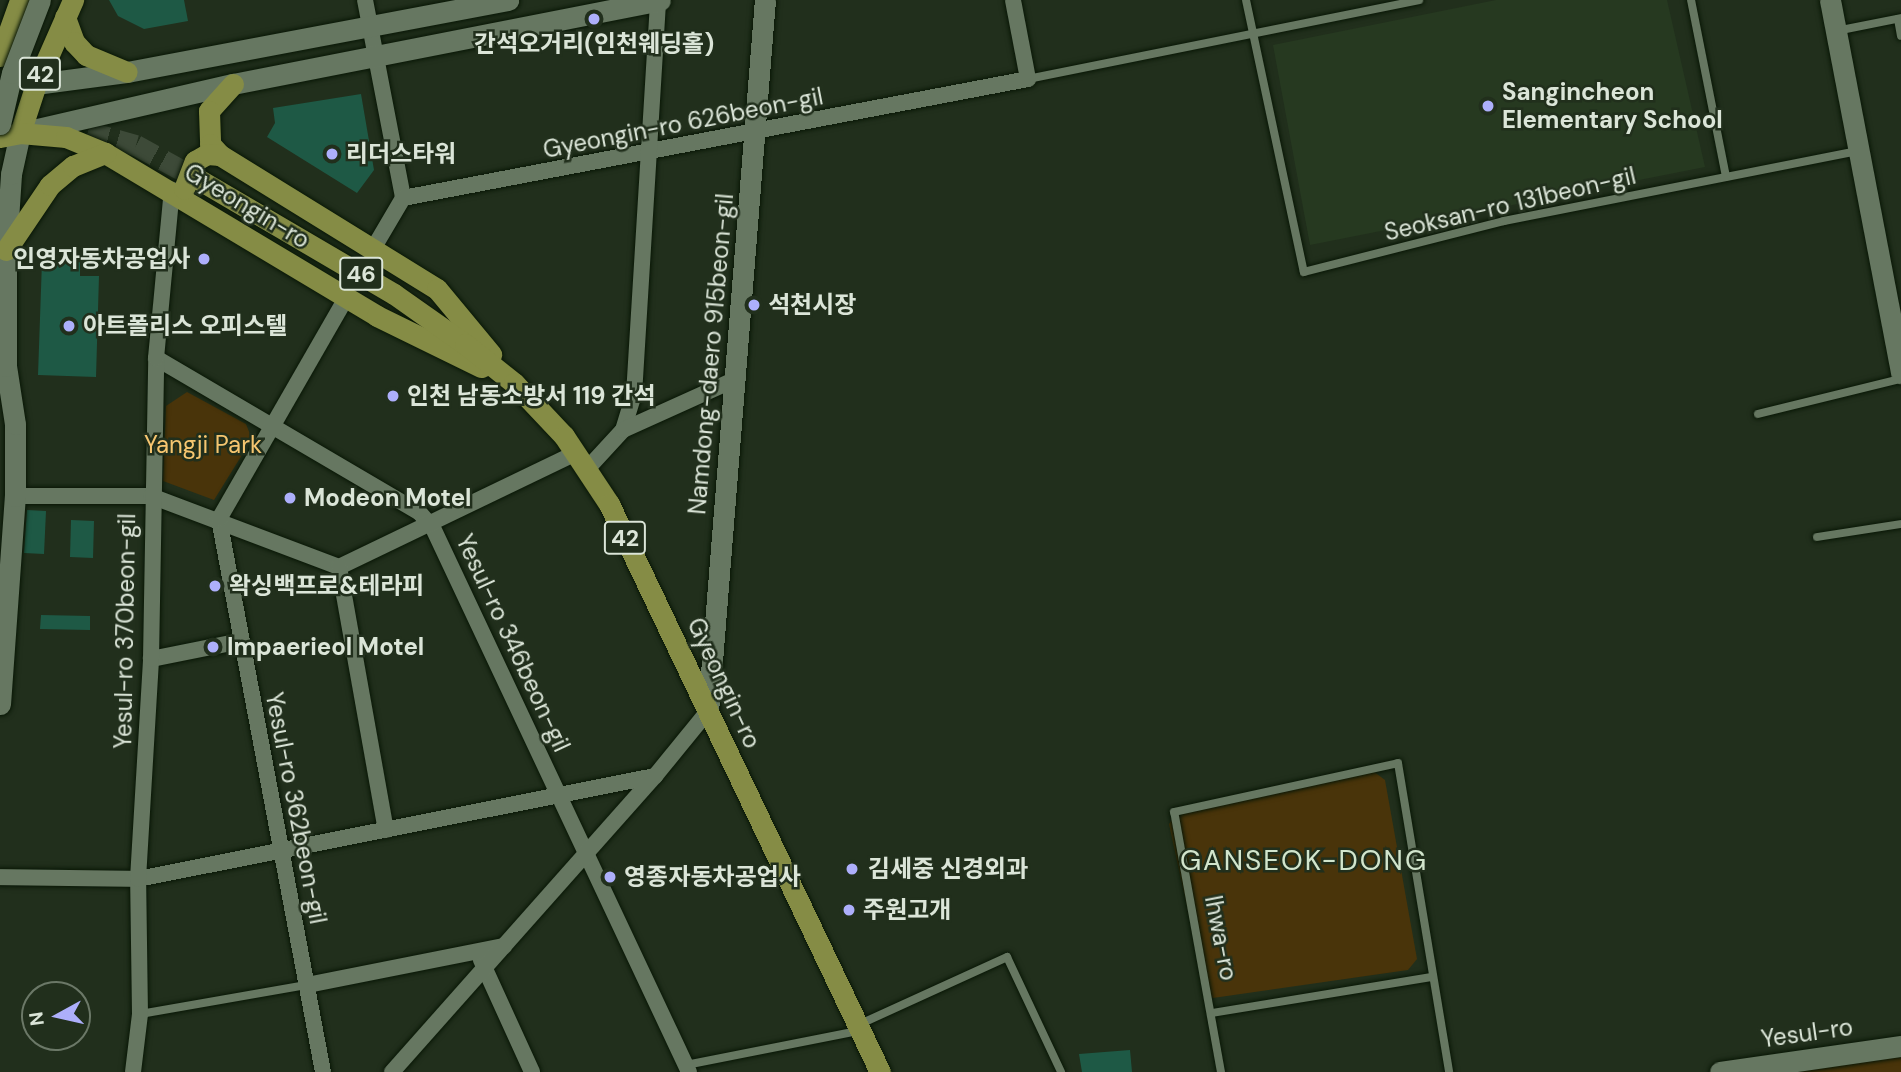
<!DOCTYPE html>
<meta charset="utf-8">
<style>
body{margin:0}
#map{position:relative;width:1901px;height:1072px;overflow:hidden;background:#212f1c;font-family:"DM Sans","Noto Sans KR",sans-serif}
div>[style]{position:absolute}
.built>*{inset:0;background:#263920}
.green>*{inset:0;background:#49340a}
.building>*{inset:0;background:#1e5945}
.primary-tunnel>*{height:21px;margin-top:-10.5px;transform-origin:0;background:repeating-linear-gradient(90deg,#3d4a38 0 21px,transparent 0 31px)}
.roads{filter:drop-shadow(0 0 2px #091706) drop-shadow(0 0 2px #091706)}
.lane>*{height:8px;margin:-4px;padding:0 4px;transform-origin:4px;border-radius:4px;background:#667761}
.street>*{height:16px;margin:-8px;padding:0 8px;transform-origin:8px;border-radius:8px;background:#667761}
.secondary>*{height:21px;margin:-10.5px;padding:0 10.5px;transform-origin:10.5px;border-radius:10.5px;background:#667761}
.primary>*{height:21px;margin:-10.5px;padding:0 10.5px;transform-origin:10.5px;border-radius:10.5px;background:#858c45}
.bridges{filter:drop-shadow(0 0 2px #091706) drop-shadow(0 0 2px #091706)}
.secondary-bridge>*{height:21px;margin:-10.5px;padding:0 10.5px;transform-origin:10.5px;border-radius:10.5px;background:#667761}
.dots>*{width:19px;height:19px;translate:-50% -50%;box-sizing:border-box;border:4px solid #212f1c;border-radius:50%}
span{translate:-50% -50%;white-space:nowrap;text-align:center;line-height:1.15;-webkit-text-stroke:5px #212f1c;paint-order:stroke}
.shield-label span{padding:2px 5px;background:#212f1c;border:2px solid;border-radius:5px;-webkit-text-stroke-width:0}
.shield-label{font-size:23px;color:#dbe5d8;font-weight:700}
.poi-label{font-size:24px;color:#dbe5d8;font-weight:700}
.left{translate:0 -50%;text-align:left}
.right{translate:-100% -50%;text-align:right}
.street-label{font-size:24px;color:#dbe5d8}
.park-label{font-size:24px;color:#f6c670}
.quarter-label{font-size:28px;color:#d2e5cc;letter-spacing:2px}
.north{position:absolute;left:21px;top:981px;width:70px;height:70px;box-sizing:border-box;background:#212f1c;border:2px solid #6b7867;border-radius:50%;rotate:262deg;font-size:19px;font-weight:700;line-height:28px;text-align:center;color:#dbe5d8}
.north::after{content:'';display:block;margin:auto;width:24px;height:32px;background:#adaffb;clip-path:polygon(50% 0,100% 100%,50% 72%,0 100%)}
</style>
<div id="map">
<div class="built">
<div style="clip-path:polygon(1496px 0,1667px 0,1705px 167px,1310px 245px,1273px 45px)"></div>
</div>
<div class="green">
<div style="clip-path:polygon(187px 392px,246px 424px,252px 439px,214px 500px,163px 481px,166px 406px)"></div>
<div style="clip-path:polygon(1373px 771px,1385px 780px,1417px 959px,1408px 970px,1213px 998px,1205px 990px,1169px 824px,1177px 812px)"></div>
<div style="clip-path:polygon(1901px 1046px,1901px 1072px,1720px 1072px)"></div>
</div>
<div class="building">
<div style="clip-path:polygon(109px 0,184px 0,188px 21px,144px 29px,118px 16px)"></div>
<div style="clip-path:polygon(361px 94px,374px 170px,357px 193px,267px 137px,275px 123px,273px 108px)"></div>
<div style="clip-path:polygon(42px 261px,80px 262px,80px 276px,99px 276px,96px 377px,38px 375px)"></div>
<div style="clip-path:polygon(27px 510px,46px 511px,44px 554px,24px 553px)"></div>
<div style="clip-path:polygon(71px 520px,94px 521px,93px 558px,70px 557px)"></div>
<div style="clip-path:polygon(41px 615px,90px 616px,90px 630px,40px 629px)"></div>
<div style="clip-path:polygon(1130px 1050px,1132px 1072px,1082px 1072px,1079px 1054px)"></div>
</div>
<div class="primary-tunnel">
<div style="left:58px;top:123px;width:81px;rotate:15.8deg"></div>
<div style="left:136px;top:145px;width:71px;rotate:28.7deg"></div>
</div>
<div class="roads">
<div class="lane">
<div style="left:1246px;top:0;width:278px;rotate:78deg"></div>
<div style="left:1304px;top:272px;width:206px;rotate:-14.3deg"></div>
<div style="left:1504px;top:221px;width:359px;rotate:-11.2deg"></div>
<div style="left:1691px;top:0;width:180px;rotate:78.8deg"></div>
<div style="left:1898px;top:19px;width:17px;rotate:80deg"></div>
<div style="left:1836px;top:31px;width:66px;rotate:-11.3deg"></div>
<div style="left:1028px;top:79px;width:399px;rotate:-11.4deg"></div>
<div style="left:1758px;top:414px;width:147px;rotate:-13.8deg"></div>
<div style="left:1817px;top:537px;width:85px;rotate:-8.8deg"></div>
<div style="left:1212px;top:1013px;width:223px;rotate:-9.3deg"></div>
<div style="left:140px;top:1014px;width:169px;rotate:-9.9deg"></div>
<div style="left:858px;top:1025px;width:164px;rotate:-24.5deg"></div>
<div style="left:1007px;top:957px;width:127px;rotate:64.8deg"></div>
<div style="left:686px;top:1065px;width:175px;rotate:-11.2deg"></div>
<div style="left:1221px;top:1072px;width:264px;rotate:-100.2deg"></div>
<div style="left:1174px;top:812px;width:229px;rotate:-12.3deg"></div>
<div style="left:1398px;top:763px;width:313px;rotate:80.6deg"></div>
</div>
<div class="street">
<div style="left:365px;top:0;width:202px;rotate:79.1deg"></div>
<div style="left:373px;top:249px;width:59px;rotate:-59.5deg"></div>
<div style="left:403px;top:198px;width:636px;rotate:-10.78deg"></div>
<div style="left:1028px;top:79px;width:80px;rotate:-100.8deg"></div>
<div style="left:156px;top:358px;width:305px;rotate:30.4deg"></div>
<div style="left:419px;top:512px;width:21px;rotate:49deg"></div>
<div style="left:433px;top:528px;width:601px;rotate:64.8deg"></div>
<div style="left:623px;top:430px;width:37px;rotate:-73deg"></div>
<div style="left:634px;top:395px;width:395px;rotate:-86.5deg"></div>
<div style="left:588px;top:468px;width:52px;rotate:-47.4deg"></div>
<div style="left:623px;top:430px;width:124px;rotate:-24.3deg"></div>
<div style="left:15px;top:496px;width:136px"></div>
<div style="left:151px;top:496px;width:201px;rotate:20.7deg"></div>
<div style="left:339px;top:567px;width:263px;rotate:-25.7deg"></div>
<div style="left:339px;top:567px;width:267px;rotate:79.9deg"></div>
<div style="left:151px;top:659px;width:92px;rotate:-11.3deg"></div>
<div style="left:0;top:877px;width:138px;rotate:0.8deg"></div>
<div style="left:138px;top:879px;width:527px;rotate:-11.27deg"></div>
<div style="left:655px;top:776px;width:84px;rotate:-50.8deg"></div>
<div style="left:481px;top:960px;width:123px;rotate:65.5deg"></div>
<div style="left:307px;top:985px;width:201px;rotate:-11.2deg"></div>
<div style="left:133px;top:1072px;width:58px;rotate:-83.1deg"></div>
<div style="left:140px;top:1014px;width:135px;rotate:-90.8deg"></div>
<div style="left:138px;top:879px;width:220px;rotate:-86.6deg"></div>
<div style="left:151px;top:659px;width:301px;rotate:-89deg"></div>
<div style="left:156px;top:358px;width:169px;rotate:-84.6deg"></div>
<div style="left:323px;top:1072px;width:563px;rotate:-100.65deg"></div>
<div style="left:219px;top:519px;width:255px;rotate:-60.1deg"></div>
<div style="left:392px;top:1072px;width:396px;rotate:-48.4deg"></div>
</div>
<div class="secondary">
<div style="left:1830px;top:0;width:380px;rotate:79.2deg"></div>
<div style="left:36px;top:84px;width:92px;rotate:-7.5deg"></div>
<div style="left:127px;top:72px;width:388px;rotate:-10.7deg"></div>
<div style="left:0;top:704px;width:209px;rotate:-85.9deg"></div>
<div style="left:15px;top:496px;width:72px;rotate:-90deg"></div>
<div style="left:15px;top:424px;width:59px;rotate:-98.8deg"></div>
<div style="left:6px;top:366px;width:116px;rotate:-90deg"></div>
<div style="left:6px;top:250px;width:76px;rotate:-86.2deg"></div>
<div style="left:11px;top:174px;width:42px;rotate:-77.6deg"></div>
<div style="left:20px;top:133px;width:219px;rotate:-13deg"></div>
<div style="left:233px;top:84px;width:435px;rotate:-11.1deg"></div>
<div style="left:708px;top:711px;width:713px;rotate:-85.42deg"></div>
<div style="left:1720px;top:1072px;width:183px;rotate:-8.2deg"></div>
</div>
<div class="primary">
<div style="left:65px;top:17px;width:27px;rotate:70deg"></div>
<div style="left:74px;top:42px;width:18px;rotate:47deg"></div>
<div style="left:86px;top:55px;width:44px;rotate:22.5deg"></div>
<div style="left:0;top:56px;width:59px;rotate:-70.3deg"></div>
<div style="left:233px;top:84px;width:36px;rotate:132deg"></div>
<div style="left:209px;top:111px;width:33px;rotate:88deg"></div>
<div style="left:210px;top:144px;width:15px;rotate:48deg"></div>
<div style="left:220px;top:155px;width:255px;rotate:31.7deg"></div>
<div style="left:437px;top:289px;width:85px;rotate:50.3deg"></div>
<div style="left:20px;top:133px;width:52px;rotate:-71.9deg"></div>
<div style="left:36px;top:84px;width:92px;rotate:-66.2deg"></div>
<div style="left:0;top:137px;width:20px;rotate:-11deg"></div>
<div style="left:20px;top:133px;width:46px;rotate:5deg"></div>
<div style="left:66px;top:137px;width:42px;rotate:22.3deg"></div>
<div style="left:105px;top:153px;width:317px;rotate:30.9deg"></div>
<div style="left:377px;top:316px;width:116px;rotate:26.1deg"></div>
<div style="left:198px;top:179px;width:227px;rotate:30.4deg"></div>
<div style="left:394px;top:294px;width:87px;rotate:35.2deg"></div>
<div style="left:465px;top:344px;width:63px;rotate:38.5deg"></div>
<div style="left:514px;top:383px;width:73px;rotate:46.7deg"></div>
<div style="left:564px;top:436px;width:82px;rotate:56.5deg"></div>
<div style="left:609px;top:504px;width:629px;rotate:64.49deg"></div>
<div style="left:184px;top:189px;width:30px;rotate:-69deg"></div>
<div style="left:195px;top:161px;width:14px;rotate:-30deg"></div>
<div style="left:207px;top:154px;width:13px;rotate:4deg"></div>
<div style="left:6px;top:250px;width:78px;rotate:-55.9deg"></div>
<div style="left:50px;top:185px;width:30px;rotate:-40deg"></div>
<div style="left:73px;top:166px;width:35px;rotate:-22deg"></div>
</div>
</div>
<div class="bridges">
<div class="secondary-bridge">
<div style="left:0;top:124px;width:52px;rotate:-76.8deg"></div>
<div style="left:12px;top:73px;width:78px;rotate:-69deg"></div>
</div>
</div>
<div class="dots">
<div style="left:594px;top:19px;background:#adaffb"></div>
<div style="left:1488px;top:106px;background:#adaffb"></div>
<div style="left:332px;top:154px;background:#adaffb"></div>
<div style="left:204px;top:259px;background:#adaffb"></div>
<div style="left:754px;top:305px;background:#adaffb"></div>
<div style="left:69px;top:326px;background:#adaffb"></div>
<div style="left:393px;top:396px;background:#adaffb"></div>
<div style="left:290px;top:498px;background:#adaffb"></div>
<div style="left:215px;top:586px;background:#adaffb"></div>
<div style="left:213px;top:647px;background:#adaffb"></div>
<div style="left:852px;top:869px;background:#adaffb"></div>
<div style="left:610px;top:877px;background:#adaffb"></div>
<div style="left:849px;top:910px;background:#adaffb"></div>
</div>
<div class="shield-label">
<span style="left:40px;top:74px">42</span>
<span style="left:361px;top:274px">46</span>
<span style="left:625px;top:538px">42</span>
</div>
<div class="poi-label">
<span style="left:594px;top:44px">간석오거리(인천웨딩홀)</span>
<span class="left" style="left:1502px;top:106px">Sangincheon<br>Elementary School</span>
<span class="left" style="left:346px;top:154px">리더스타워</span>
<span class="right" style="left:190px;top:259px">인영자동차공업사</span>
<span class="left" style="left:768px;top:305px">석천시장</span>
<span class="left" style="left:83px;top:326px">아트폴리스 오피스텔</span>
<span class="left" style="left:407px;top:396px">인천 남동소방서 119 간석</span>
<span class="left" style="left:304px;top:498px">Modeon Motel</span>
<span class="left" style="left:229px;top:586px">왁싱백프로&amp;테라피</span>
<span class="left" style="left:227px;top:647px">Impaerieol Motel</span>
<span class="left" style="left:868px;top:869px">김세중 신경외과</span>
<span class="left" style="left:624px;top:877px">영종자동차공업사</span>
<span class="left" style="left:863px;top:910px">주원고개</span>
</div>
<div class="street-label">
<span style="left:683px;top:123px;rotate:-11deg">Gyeongin-ro 626beon-gil</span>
<span style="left:1510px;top:204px;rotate:-13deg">Seoksan-ro 131beon-gil</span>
<span style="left:247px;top:206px;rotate:31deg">Gyeongin-ro</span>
<span style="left:711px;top:354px;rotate:-85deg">Namdong-daero 915beon-gil</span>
<span style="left:125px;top:631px;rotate:-89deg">Yesul-ro 370beon-gil</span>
<span style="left:513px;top:643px;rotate:65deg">Yesul-ro 346beon-gil</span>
<span style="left:724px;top:683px;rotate:65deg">Gyeongin-ro</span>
<span style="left:296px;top:808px;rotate:79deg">Yesul-ro 362beon-gil</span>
<span style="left:1221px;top:938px;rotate:79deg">Ihwa-ro</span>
<span style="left:1807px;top:1033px;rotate:-8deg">Yesul-ro</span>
</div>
<div class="park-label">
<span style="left:203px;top:445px">Yangji Park</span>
</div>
<div class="quarter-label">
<span style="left:1304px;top:861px">GANSEOK-DONG</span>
</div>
<div class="north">N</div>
</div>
